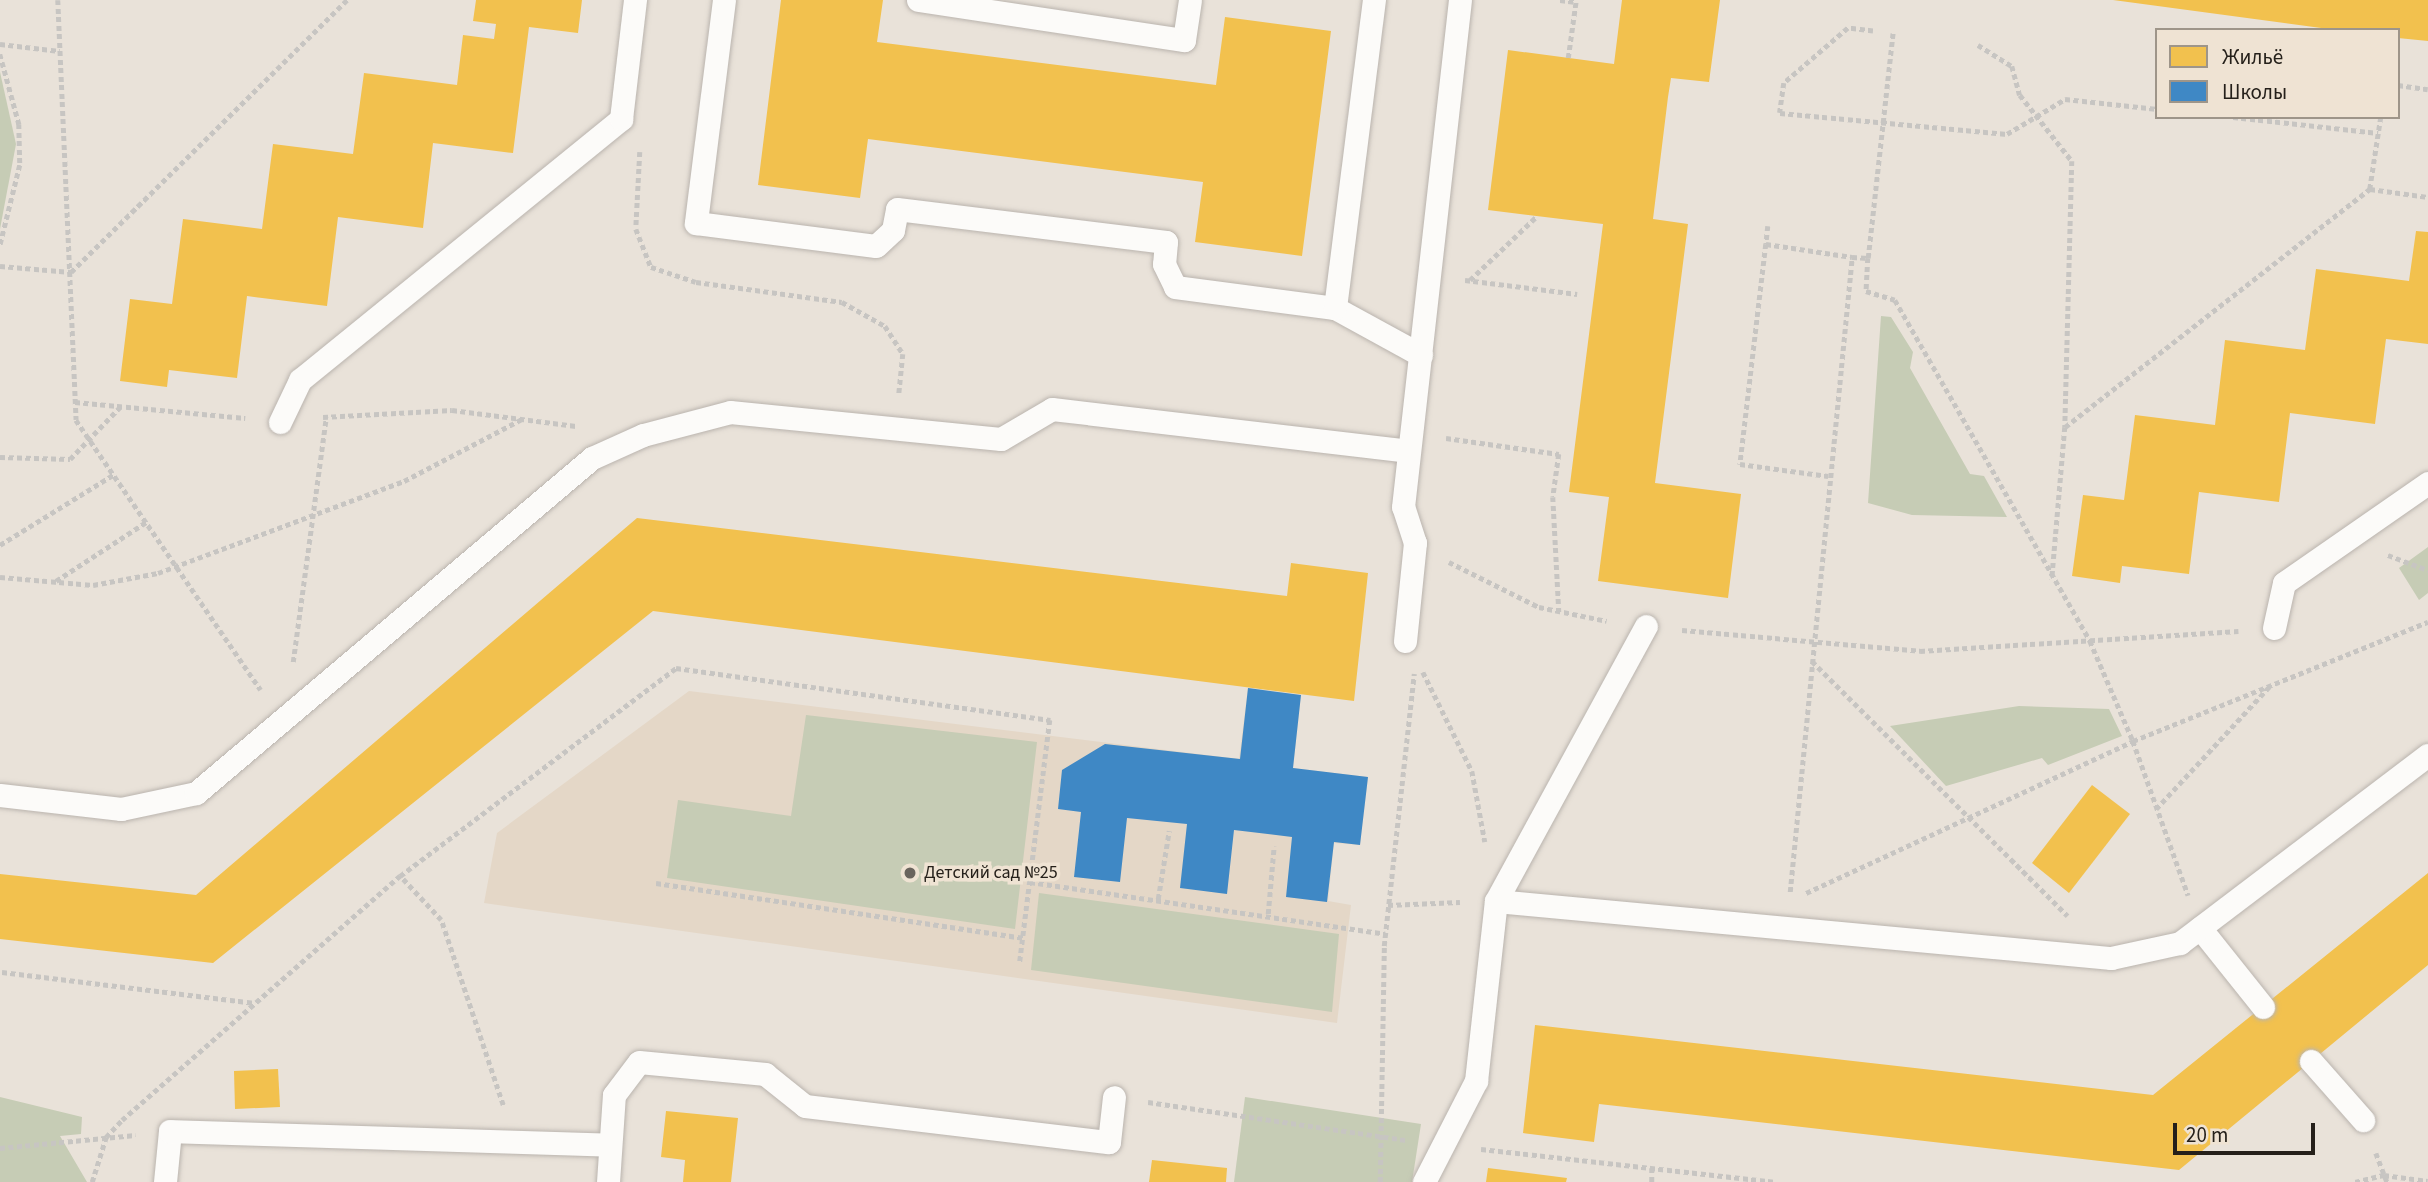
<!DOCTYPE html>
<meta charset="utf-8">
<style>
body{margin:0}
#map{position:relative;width:2428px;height:1182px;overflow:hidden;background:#e9e2d9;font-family:"Source Sans 3",sans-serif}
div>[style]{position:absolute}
.built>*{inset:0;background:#e4d7c7}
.green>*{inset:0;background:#c6ccb5}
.homes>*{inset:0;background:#f2c14e}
.schools>*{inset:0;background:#3f88c5}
.path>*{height:4.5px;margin-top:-2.25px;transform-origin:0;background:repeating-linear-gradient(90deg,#c7c5c2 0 5px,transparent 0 8.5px)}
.roads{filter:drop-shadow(0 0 2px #bab4ae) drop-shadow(0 0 2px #bab4ae)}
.service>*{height:23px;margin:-11.5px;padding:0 11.5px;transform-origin:11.5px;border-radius:11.5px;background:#fcfbf9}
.dots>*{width:19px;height:19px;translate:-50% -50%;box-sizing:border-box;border:4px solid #efe3d3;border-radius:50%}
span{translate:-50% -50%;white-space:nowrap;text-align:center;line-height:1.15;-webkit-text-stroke:7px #efe3d3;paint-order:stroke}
.poi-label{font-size:18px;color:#25201a}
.left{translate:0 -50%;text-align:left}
.legend{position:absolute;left:2155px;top:28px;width:245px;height:91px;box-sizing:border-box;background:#efe3d3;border:2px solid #9e9589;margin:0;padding:9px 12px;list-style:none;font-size:21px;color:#25201a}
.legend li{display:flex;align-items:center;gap:14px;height:35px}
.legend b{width:35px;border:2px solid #9e9589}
.scale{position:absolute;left:2173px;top:1123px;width:142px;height:32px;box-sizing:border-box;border:4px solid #25201a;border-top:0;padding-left:9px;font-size:21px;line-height:24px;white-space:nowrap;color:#25201a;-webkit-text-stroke:5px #efe3d3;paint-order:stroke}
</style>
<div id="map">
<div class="built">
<div style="clip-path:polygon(1248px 688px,1301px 695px,1293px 768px,1368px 777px,1360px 845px,1334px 843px,1328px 901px,1351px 905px,1337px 1023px,484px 903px,497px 833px,689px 691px,1239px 759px)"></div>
</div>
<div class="green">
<div style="clip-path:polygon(0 72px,16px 144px,0 229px)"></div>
<div style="clip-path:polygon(1881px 316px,1891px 317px,1913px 352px,1910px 368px,1970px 474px,1984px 476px,2007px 517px,1912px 515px,1868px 503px)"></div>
<div style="clip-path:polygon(2428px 547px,2428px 593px,2419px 600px,2399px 568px)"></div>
<div style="clip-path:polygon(2019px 706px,2109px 709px,2122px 736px,2048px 765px,2042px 758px,1946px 786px,1890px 726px)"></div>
<div style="clip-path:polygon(806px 715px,1037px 742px,1015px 929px,667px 878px,678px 800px,791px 816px)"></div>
<div style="clip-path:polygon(1039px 893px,1339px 934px,1332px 1012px,1031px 970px)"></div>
<div style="clip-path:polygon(0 1097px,82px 1117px,81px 1134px,60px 1136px,87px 1182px,0 1182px)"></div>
<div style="clip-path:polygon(1245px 1097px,1421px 1124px,1412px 1182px,1234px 1182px)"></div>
</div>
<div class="homes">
<div style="clip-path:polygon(476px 0,582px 0,578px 33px,529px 27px,513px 153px,433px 143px,423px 228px,338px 217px,327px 306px,247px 296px,237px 378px,169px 370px,167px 387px,120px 381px,130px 299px,172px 304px,183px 219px,262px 229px,273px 144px,353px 154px,364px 73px,457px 85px,463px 35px,494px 39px,496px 24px,473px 21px)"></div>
<div style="clip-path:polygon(781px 0,883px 0,877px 42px,1216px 85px,1225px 17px,1331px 31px,1302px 256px,1195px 242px,1203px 182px,868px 139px,860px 198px,758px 185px)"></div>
<div style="clip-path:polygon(1622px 0,1720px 0,1709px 82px,1671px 78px,1668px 97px,1653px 219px,1688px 224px,1655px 483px,1741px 494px,1728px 598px,1598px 581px,1609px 497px,1569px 492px,1603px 224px,1488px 210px,1508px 50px,1614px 64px)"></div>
<div style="clip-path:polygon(2113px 0,2428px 0,2428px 41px,2398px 38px,2398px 30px,2336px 30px)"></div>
<div style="clip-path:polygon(2416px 231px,2428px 232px,2428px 344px,2386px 339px,2375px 424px,2290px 413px,2279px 502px,2199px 492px,2189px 574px,2122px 566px,2120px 583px,2072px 576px,2083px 495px,2124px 500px,2135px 415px,2215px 425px,2225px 340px,2305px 350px,2316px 269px,2409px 281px)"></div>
<div style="clip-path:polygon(637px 518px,1287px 596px,1291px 563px,1368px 573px,1354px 701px,653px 611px,213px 963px,0 939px,0 874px,196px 895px)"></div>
<div style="clip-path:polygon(2092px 785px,2130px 814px,2069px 893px,2032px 863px)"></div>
<div style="clip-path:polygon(2428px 873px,2428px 965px,2179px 1170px,1599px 1104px,1594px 1142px,1523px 1133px,1535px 1025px,2153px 1095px)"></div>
<div style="clip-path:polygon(278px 1069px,280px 1107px,235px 1109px,234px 1071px)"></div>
<div style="clip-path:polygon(666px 1111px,738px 1118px,731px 1182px,683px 1182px,685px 1160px,661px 1157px)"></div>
<div style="clip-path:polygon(1152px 1160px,1227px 1168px,1226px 1182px,1149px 1182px)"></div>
<div style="clip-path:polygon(1488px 1168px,1567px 1178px,1566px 1182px,1486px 1182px)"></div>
</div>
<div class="schools">
<div style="clip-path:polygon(1248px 688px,1301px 695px,1293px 768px,1368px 777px,1360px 845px,1334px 842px,1327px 902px,1286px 897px,1292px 837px,1234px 830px,1227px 894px,1180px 888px,1187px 824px,1127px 818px,1120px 882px,1074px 877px,1081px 812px,1058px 809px,1062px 770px,1105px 744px,1240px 759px)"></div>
</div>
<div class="path">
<div style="left:58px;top:0;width:420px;rotate:87.5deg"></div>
<div style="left:76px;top:420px;width:327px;rotate:55.6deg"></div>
<div style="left:1560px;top:0;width:16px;rotate:7deg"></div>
<div style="left:1873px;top:31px;width:25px;rotate:-173deg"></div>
<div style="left:1848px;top:28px;width:84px;rotate:139.3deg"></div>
<div style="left:1784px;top:83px;width:30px;rotate:98deg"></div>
<div style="left:1780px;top:113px;width:228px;rotate:5.3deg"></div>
<div style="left:2007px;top:134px;width:68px;rotate:-31.1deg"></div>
<div style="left:2065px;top:99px;width:93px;rotate:6.2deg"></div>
<div style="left:0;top:44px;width:60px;rotate:6.7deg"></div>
<div style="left:1978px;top:45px;width:40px;rotate:32deg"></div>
<div style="left:2012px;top:66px;width:30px;rotate:75deg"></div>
<div style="left:2020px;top:95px;width:84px;rotate:51.8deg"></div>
<div style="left:2072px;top:161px;width:266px;rotate:91.5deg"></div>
<div style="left:2065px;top:427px;width:153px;rotate:94.9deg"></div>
<div style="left:0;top:54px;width:73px;rotate:74.8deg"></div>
<div style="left:19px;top:124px;width:41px;rotate:88.6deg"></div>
<div style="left:20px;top:165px;width:83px;rotate:103.9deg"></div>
<div style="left:1568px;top:58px;width:59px;rotate:-82.1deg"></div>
<div style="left:2398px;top:85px;width:30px;rotate:8deg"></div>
<div style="left:2233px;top:117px;width:146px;rotate:6.3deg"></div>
<div style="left:2381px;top:117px;width:73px;rotate:98.7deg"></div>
<div style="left:2370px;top:189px;width:59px;rotate:7.9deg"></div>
<div style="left:640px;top:152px;width:77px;rotate:93deg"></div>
<div style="left:636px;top:229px;width:41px;rotate:68.5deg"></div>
<div style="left:651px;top:267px;width:47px;rotate:18.4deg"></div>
<div style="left:696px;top:282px;width:147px;rotate:7.8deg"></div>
<div style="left:842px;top:302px;width:49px;rotate:29.2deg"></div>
<div style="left:885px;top:326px;width:33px;rotate:57deg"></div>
<div style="left:903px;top:354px;width:40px;rotate:95.7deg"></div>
<div style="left:1768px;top:226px;width:18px;rotate:96deg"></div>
<div style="left:1766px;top:244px;width:87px;rotate:8.6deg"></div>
<div style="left:1766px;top:244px;width:222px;rotate:96.7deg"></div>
<div style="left:1740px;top:464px;width:89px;rotate:7.8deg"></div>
<div style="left:1868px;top:258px;width:33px;rotate:93deg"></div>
<div style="left:1866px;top:291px;width:30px;rotate:17deg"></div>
<div style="left:1895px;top:300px;width:393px;rotate:60.2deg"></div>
<div style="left:2090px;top:641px;width:109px;rotate:66.7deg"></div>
<div style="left:2133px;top:741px;width:164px;rotate:70.3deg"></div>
<div style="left:0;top:266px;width:71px;rotate:4.8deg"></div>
<div style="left:71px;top:272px;width:388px;rotate:-44.6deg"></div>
<div style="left:1465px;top:280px;width:113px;rotate:7.1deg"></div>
<div style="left:1470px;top:280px;width:93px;rotate:-43.7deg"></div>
<div style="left:75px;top:402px;width:171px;rotate:5.4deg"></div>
<div style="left:323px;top:417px;width:129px;rotate:-3.1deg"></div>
<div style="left:452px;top:410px;width:125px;rotate:7.4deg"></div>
<div style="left:2065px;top:427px;width:387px;rotate:-38deg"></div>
<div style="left:1446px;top:438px;width:114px;rotate:8.1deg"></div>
<div style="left:1559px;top:454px;width:43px;rotate:97.9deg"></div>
<div style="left:1553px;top:497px;width:115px;rotate:87deg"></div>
<div style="left:0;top:457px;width:70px;rotate:1.6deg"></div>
<div style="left:70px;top:459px;width:72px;rotate:-46.1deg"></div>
<div style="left:0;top:545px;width:133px;rotate:-31.8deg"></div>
<div style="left:2388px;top:555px;width:43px;rotate:20.6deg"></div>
<div style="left:1449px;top:562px;width:101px;rotate:26.6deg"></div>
<div style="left:1539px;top:607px;width:69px;rotate:11.6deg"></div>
<div style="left:0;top:577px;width:93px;rotate:4.9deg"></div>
<div style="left:93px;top:585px;width:66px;rotate:-10.5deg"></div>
<div style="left:158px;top:573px;width:263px;rotate:-20.5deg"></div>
<div style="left:404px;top:481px;width:133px;rotate:-27.7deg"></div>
<div style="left:56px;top:581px;width:108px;rotate:-33.2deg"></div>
<div style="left:1682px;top:630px;width:239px;rotate:5deg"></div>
<div style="left:1920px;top:651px;width:319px;rotate:-3.6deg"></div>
<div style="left:1812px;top:661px;width:361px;rotate:44.9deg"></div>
<div style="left:293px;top:662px;width:247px;rotate:-82.3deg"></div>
<div style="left:1423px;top:672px;width:110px;rotate:63.7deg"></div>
<div style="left:1472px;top:771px;width:72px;rotate:79.6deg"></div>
<div style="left:2156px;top:809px;width:168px;rotate:-47.2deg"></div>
<div style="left:1030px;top:882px;width:359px;rotate:8.3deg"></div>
<div style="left:656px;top:883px;width:371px;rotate:8.5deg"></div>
<div style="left:1790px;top:892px;width:638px;rotate:-84.42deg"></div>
<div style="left:1852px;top:257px;width:16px;rotate:4deg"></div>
<div style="left:1868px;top:258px;width:226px;rotate:-83.7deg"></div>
<div style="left:1806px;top:893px;width:361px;rotate:-24.9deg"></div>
<div style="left:2133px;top:741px;width:318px;rotate:-22deg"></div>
<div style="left:1158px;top:899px;width:69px;rotate:-80.8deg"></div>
<div style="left:1388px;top:905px;width:72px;rotate:-2.4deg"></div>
<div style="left:1268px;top:914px;width:68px;rotate:-85deg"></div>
<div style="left:2px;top:972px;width:255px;rotate:7deg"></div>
<div style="left:1148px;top:1102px;width:261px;rotate:8.4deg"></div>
<div style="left:503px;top:1105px;width:195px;rotate:-108.5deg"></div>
<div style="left:441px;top:920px;width:60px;rotate:-133deg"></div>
<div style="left:400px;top:876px;width:346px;rotate:-37deg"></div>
<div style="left:676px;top:668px;width:378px;rotate:7.9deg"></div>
<div style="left:1050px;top:720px;width:244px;rotate:97.1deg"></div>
<div style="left:0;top:1148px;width:136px;rotate:-5.5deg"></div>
<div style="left:1481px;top:1149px;width:297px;rotate:6.4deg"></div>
<div style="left:2376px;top:1153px;width:31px;rotate:69deg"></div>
<div style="left:1652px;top:1168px;width:14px;rotate:90deg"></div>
<div style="left:92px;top:1182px;width:47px;rotate:-72.7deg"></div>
<div style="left:106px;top:1137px;width:23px;rotate:-47deg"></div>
<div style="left:122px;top:1120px;width:370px;rotate:-41.3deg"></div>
<div style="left:1380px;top:1182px;width:236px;rotate:-89deg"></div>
<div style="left:1384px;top:946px;width:274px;rotate:-83.7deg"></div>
<div style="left:2355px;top:1182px;width:30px;rotate:-14deg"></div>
<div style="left:2384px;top:1175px;width:44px;rotate:7.8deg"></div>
</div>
<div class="roads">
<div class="service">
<div style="left:724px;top:0;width:225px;rotate:97.2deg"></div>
<div style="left:696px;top:223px;width:181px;rotate:7.3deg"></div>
<div style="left:876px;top:246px;width:23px;rotate:-43deg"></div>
<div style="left:893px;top:230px;width:21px;rotate:-79deg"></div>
<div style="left:897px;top:209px;width:271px;rotate:7deg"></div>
<div style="left:1166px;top:242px;width:22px;rotate:95deg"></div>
<div style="left:1164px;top:264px;width:25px;rotate:64deg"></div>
<div style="left:1175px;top:287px;width:161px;rotate:7.5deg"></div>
<div style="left:1335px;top:308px;width:98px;rotate:28.7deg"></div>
<div style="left:918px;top:0;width:269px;rotate:8.6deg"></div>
<div style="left:1184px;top:40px;width:40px;rotate:-81.5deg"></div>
<div style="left:1335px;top:308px;width:310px;rotate:-82.8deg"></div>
<div style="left:280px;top:422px;width:47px;rotate:-64.5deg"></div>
<div style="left:300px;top:380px;width:414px;rotate:-39.1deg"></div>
<div style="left:621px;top:119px;width:120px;rotate:-83.3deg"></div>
<div style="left:2274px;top:628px;width:46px;rotate:-77.5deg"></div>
<div style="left:2284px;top:583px;width:175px;rotate:-34.8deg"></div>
<div style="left:1405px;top:641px;width:99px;rotate:-84.2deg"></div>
<div style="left:1415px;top:543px;width:38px;rotate:-108deg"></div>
<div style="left:1403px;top:507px;width:510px;rotate:-83.59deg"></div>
<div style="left:0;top:795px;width:122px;rotate:6.6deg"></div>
<div style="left:121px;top:809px;width:77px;rotate:-12deg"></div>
<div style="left:196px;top:793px;width:519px;rotate:-40.23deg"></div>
<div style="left:592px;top:458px;width:56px;rotate:-24.3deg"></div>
<div style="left:643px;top:435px;width:90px;rotate:-14.8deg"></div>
<div style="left:730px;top:412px;width:272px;rotate:5.7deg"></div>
<div style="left:1001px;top:439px;width:59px;rotate:-30.5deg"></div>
<div style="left:1052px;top:409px;width:358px;rotate:6.7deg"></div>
<div style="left:1496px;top:901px;width:313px;rotate:-61.4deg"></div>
<div style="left:2200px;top:928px;width:101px;rotate:51.4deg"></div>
<div style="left:2311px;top:1061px;width:79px;rotate:48.6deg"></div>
<div style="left:165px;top:1182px;width:51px;rotate:-84.4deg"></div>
<div style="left:170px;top:1131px;width:438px;rotate:1.8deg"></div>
<div style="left:608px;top:1182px;width:87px;rotate:-86.1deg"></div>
<div style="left:614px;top:1095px;width:41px;rotate:-52.9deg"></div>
<div style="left:639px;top:1062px;width:127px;rotate:5.4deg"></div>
<div style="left:765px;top:1074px;width:51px;rotate:38.7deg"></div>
<div style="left:805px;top:1106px;width:306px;rotate:6.8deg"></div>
<div style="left:1109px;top:1142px;width:45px;rotate:-83.7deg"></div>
<div style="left:1424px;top:1182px;width:114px;rotate:-62.8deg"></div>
<div style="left:1476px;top:1081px;width:181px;rotate:-83.7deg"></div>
<div style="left:1496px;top:901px;width:618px;rotate:5.3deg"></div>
<div style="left:2111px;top:958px;width:71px;rotate:-12.3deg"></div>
<div style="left:2180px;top:943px;width:311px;rotate:-37.2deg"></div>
</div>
</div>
<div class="dots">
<div style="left:910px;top:873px;background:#6a645d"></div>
</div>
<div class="poi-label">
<span class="left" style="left:924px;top:873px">Детский сад №25</span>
</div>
<ul class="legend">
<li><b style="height:19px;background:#f2c14e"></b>Жильё</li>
<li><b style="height:19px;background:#3f88c5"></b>Школы</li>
</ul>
<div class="scale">20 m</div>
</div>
